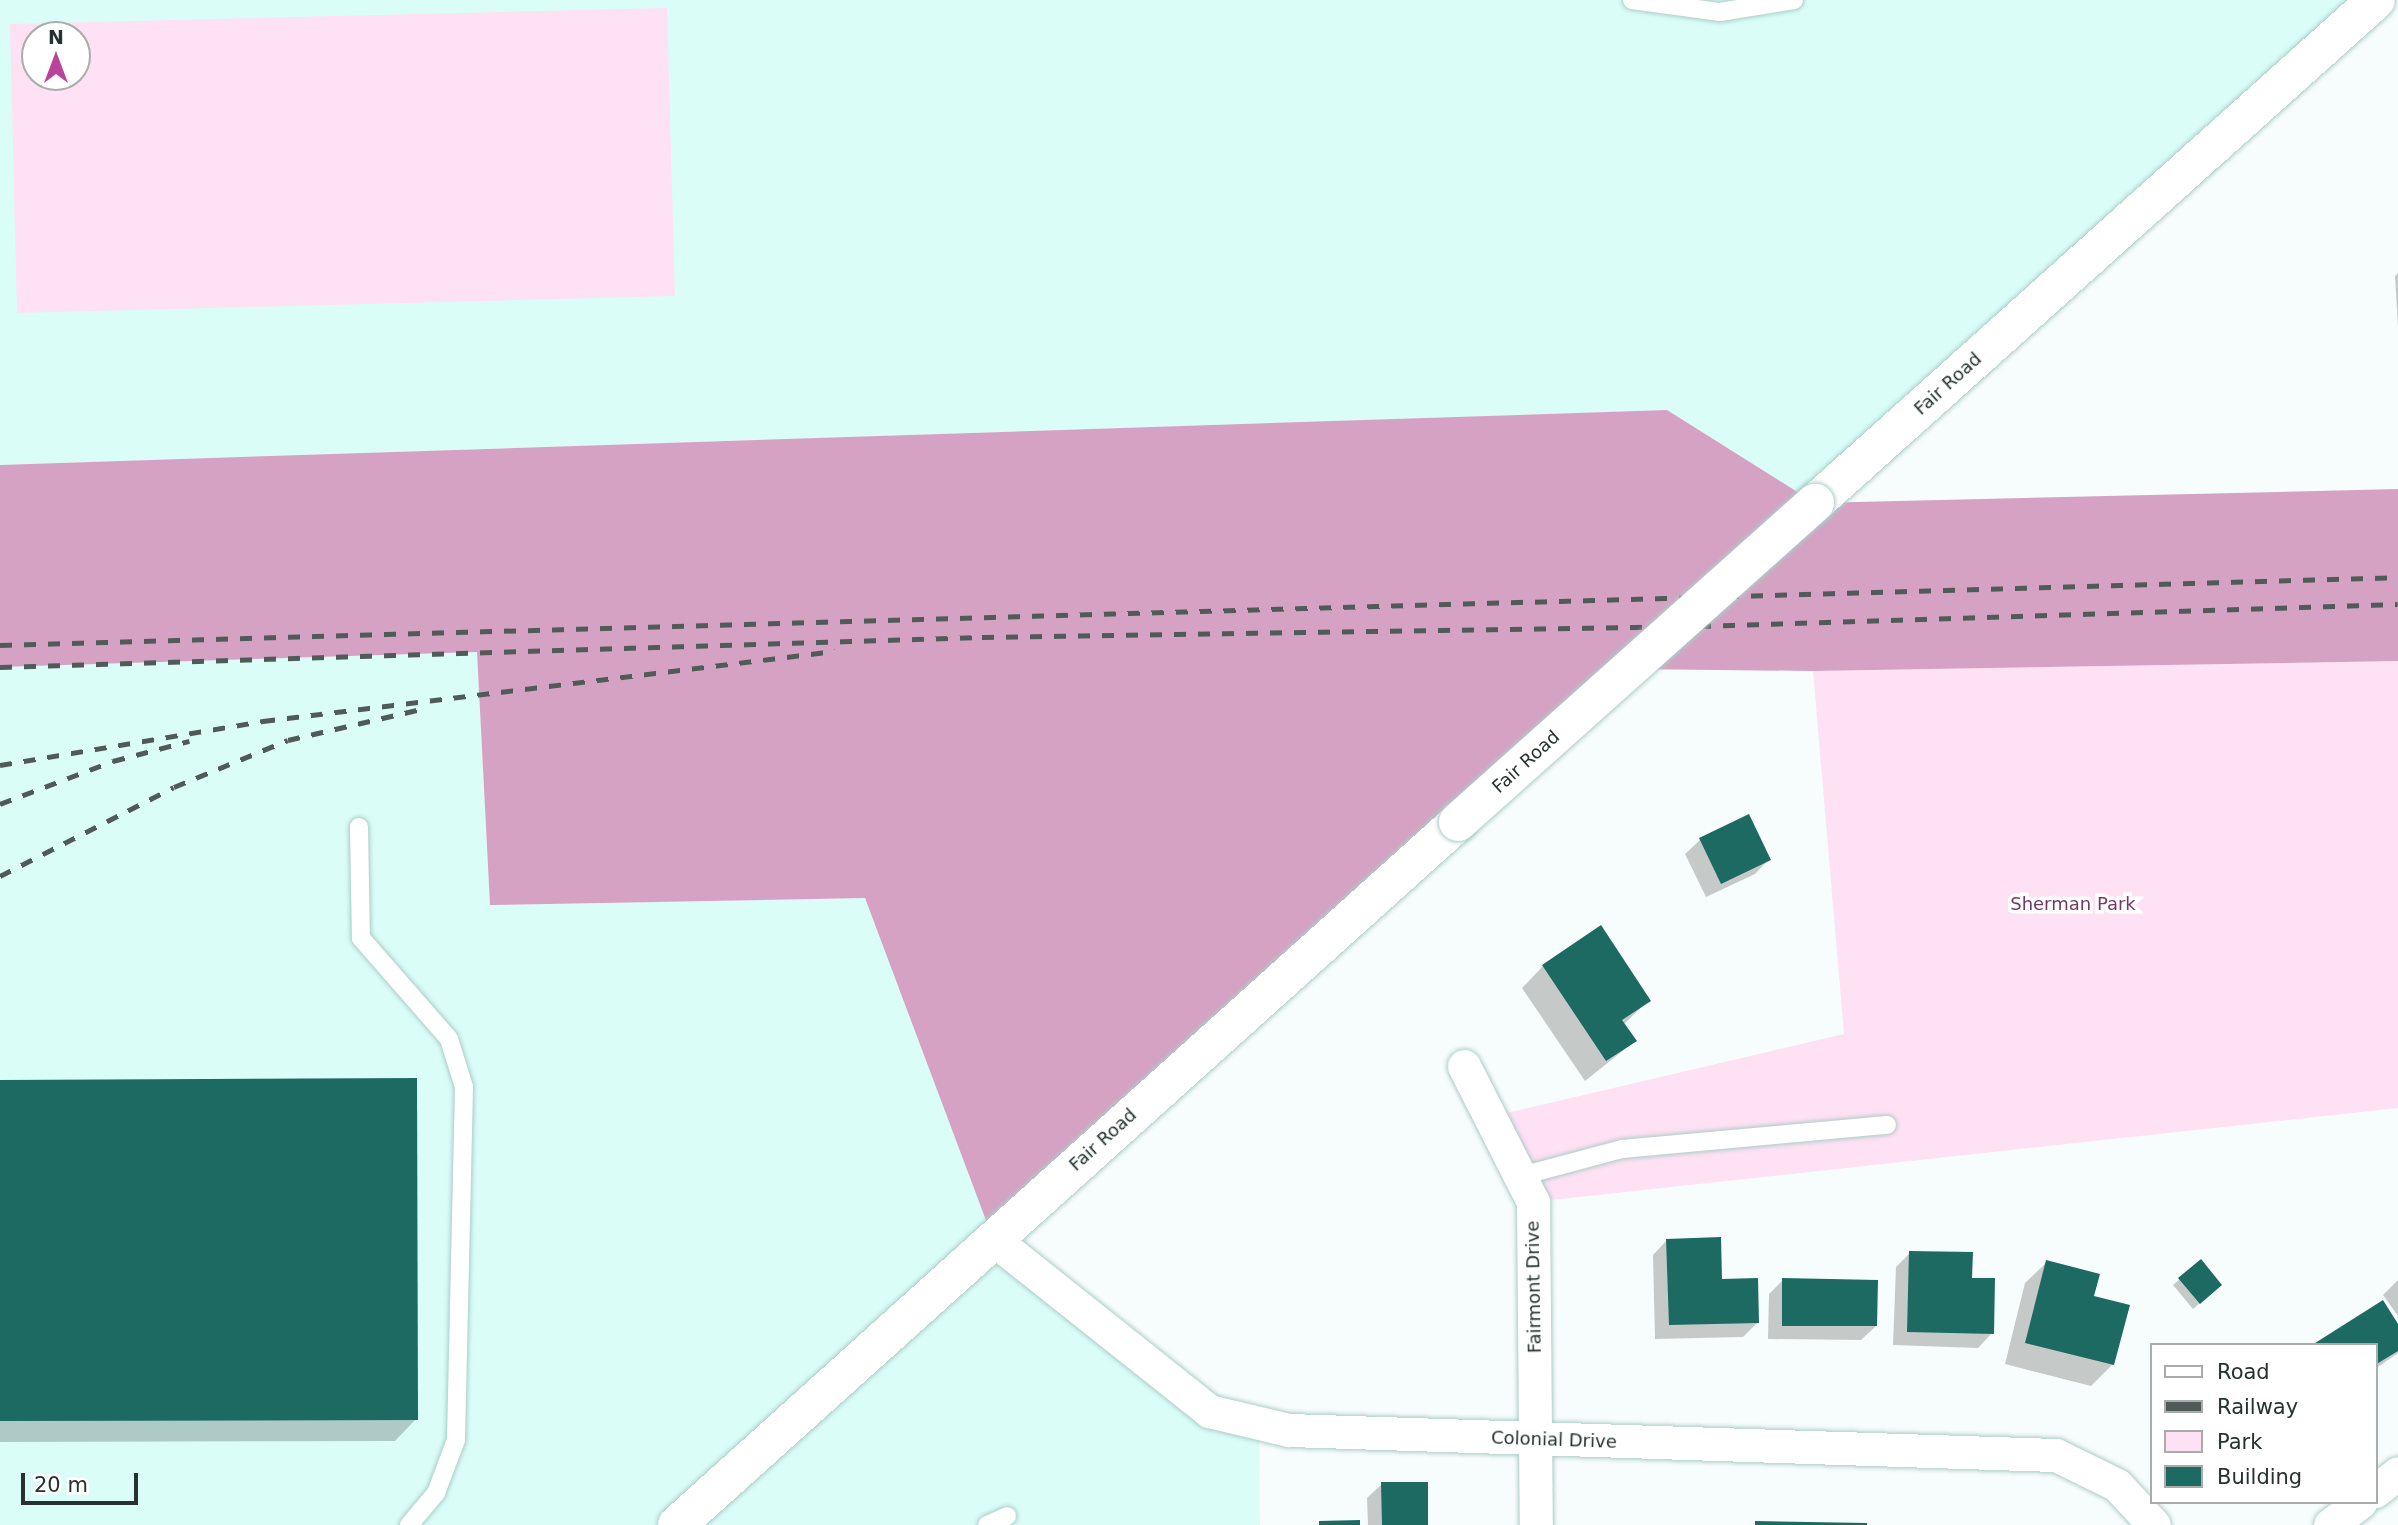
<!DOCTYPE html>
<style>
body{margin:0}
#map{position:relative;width:2398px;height:1525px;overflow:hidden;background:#f7fdfc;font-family:"DejaVu Sans",sans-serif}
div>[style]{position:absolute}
.built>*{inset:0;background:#dafdf8}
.green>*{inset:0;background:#ffe1f4}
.forest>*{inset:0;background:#d5a2c4}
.shadow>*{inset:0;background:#0003}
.building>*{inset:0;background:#1d6a62}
.roads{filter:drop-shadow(0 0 2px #accdc8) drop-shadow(0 0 2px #accdc8)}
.service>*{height:18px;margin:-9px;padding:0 9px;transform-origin:9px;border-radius:9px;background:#fff}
.minor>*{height:33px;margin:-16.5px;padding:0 16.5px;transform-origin:16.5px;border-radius:16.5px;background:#fff}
.secondary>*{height:38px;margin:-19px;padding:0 19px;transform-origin:19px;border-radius:19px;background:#fff}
.rail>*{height:5px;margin-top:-2.5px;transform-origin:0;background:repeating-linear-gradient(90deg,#505b59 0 12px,transparent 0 24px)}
.bridges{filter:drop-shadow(0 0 2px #accdc8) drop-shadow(0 0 2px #accdc8)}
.secondary-bridge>*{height:38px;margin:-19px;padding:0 19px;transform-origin:19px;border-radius:19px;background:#fff}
span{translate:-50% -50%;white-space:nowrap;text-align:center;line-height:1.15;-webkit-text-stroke:7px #fff;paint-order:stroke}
.street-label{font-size:18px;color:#253230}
.park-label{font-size:18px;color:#753763}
.legend{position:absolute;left:2150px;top:1343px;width:228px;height:161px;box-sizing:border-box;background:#fff;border:2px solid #a8adac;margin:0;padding:9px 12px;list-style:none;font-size:21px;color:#253230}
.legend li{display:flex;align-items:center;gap:14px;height:35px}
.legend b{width:35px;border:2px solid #a8adac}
.north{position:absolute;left:21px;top:21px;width:70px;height:70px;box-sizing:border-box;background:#fff;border:2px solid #a8adac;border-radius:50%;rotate:0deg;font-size:19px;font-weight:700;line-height:28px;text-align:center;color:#253230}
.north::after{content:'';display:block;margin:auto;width:24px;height:32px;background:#ba439a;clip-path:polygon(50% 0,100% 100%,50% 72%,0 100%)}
.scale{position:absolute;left:21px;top:1473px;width:117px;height:32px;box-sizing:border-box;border:4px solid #253230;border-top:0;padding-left:9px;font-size:21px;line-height:24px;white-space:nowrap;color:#253230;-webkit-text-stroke:5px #fff;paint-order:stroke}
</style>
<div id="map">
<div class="built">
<div style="clip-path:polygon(evenodd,0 0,2376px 0,1815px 503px,1667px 410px,0 465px,0 0,35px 35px,77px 35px,77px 77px,35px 77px,35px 35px)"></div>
<div style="clip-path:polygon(477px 652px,490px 905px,865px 898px,993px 1239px,1209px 1411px,1259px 1423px,1260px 1525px,0 1525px,0 667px)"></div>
</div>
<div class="green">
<div style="clip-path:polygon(evenodd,667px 8px,675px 296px,17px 313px,10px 24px,667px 8px,35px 35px,77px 35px,77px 77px,35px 77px,35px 35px)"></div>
<div style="clip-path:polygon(2398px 661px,2398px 1108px,1533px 1202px,1490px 1117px,1844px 1034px,1813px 671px)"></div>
</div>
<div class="forest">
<div style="clip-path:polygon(1667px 410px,1815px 503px,2398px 489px,2398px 661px,1813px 671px,1630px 669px,993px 1239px,865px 898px,490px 905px,477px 652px,0 667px,0 465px)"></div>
</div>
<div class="shadow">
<div style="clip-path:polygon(2398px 273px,2398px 328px,2395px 276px)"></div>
<div style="clip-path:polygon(1748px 816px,1769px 859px,1755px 874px,1706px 897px,1685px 854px,1700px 840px)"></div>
<div style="clip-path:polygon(1600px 928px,1649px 1000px,1624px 1024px,1635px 1041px,1585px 1081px,1522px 988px,1543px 966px)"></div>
<div style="clip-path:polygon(0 1081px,416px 1419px,395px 1441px,0 1442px)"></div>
<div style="clip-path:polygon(1667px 1240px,1721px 1281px,1758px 1322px,1743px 1337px,1655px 1339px,1653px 1255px)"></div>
<div style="clip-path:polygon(1910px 1253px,1971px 1279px,1992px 1333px,1978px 1348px,1893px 1345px,1896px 1267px)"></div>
<div style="clip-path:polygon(2047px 1262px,2113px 1364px,2091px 1386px,2005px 1364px,2025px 1283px)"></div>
<div style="clip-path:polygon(2180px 1279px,2213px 1292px,2193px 1309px,2173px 1285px)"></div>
<div style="clip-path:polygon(1783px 1280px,1876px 1326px,1861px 1340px,1768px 1339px,1769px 1294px)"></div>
<div style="clip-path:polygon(2398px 1280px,2398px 1316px,2383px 1295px)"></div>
<div style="clip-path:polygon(2398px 1327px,2398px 1353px,2375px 1369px,2375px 1345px)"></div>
<div style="clip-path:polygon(1382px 1484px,1427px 1525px,1368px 1525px,1367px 1498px)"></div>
</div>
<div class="building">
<div style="clip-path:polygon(1749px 814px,1771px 860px,1721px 884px,1699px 838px)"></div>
<div style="clip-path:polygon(1601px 925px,1651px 1001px,1622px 1020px,1637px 1041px,1606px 1061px,1542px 965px)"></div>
<div style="clip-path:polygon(417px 1078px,418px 1420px,0 1421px,0 1080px)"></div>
<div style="clip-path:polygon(1721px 1237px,1722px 1279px,1758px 1278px,1759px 1323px,1669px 1325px,1666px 1239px)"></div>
<div style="clip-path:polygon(1909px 1251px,1973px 1252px,1972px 1278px,1995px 1278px,1994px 1334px,1907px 1332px)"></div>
<div style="clip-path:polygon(2201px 1259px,2222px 1285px,2200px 1304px,2178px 1278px)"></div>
<div style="clip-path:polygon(2046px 1260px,2100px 1274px,2094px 1296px,2130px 1305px,2114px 1365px,2025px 1343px)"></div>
<div style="clip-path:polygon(1782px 1278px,1878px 1280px,1877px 1326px,1782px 1326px)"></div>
<div style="clip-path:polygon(2383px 1300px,2398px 1324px,2398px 1351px,2375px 1365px,2375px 1345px,2312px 1345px)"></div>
<div style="clip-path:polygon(1381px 1482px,1428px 1482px,1428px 1525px,1382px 1525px)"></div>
<div style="clip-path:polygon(1360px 1520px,1360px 1525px,1319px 1525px,1319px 1521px)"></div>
<div style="clip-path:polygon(1755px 1521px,1867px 1523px,1867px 1525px,1755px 1525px)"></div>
</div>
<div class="roads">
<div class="service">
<div style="left:1632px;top:0;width:89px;rotate:7.8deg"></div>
<div style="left:1720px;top:12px;width:75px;rotate:-9.2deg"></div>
<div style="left:359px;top:827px;width:111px;rotate:89deg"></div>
<div style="left:361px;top:938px;width:134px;rotate:48.9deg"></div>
<div style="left:449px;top:1039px;width:50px;rotate:72.6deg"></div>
<div style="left:464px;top:1087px;width:353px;rotate:91.3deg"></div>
<div style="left:456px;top:1440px;width:57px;rotate:110.7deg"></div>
<div style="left:436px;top:1493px;width:42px;rotate:130.2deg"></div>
<div style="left:1521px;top:1176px;width:105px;rotate:-15deg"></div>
<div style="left:1622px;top:1149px;width:266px;rotate:-5.2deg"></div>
<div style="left:987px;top:1525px;width:22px;rotate:-24deg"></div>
</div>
<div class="minor">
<div style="left:1464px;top:1066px;width:153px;rotate:63.1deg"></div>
<div style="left:1533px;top:1202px;width:323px;rotate:89.5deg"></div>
<div style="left:993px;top:1239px;width:276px;rotate:38.5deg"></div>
<div style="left:1209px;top:1411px;width:82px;rotate:13.4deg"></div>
<div style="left:1289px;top:1430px;width:767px;rotate:1.87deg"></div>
<div style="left:2056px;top:1455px;width:68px;rotate:26.2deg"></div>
<div style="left:2117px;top:1485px;width:54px;rotate:47.2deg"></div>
<div style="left:2375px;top:1491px;width:29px;rotate:-38deg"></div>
<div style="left:2330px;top:1525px;width:38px;rotate:-37deg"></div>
</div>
<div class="secondary">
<div style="left:1815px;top:503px;width:753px;rotate:-41.88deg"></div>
<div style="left:677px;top:1525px;width:1051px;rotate:-41.99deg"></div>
</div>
</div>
<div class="rail">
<div style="left:0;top:645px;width:2399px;rotate:-1.62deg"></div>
<div style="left:0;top:667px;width:982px;rotate:-1.75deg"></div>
<div style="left:982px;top:637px;width:717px;rotate:-0.88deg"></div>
<div style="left:1699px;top:626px;width:699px;rotate:-1.8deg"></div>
<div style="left:0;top:765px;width:267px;rotate:-9.5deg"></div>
<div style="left:263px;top:721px;width:576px;rotate:-6.98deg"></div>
<div style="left:0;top:804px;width:121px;rotate:-20.8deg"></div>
<div style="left:113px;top:761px;width:79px;rotate:-14.7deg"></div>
<div style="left:0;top:876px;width:195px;rotate:-27.1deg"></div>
<div style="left:174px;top:787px;width:123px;rotate:-22.4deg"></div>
<div style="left:288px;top:740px;width:137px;rotate:-13.1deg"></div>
</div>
<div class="bridges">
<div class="secondary-bridge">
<div style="left:1458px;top:822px;width:479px;rotate:-41.8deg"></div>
</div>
</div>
<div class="street-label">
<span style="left:1948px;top:384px;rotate:-42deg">Fair Road</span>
<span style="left:1526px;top:762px;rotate:-42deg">Fair Road</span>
<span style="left:1103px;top:1140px;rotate:-42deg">Fair Road</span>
<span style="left:1534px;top:1287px;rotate:-91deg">Fairmont Drive</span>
<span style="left:1554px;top:1440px;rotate:2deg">Colonial Drive</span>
</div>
<div class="park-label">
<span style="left:2073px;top:904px">Sherman Park</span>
</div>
<ul class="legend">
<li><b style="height:9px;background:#fff"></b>Road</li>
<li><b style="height:9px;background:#505b59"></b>Railway</li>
<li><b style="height:19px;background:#ffe1f4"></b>Park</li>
<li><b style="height:19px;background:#1d6a62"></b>Building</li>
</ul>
<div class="north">N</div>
<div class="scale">20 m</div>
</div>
